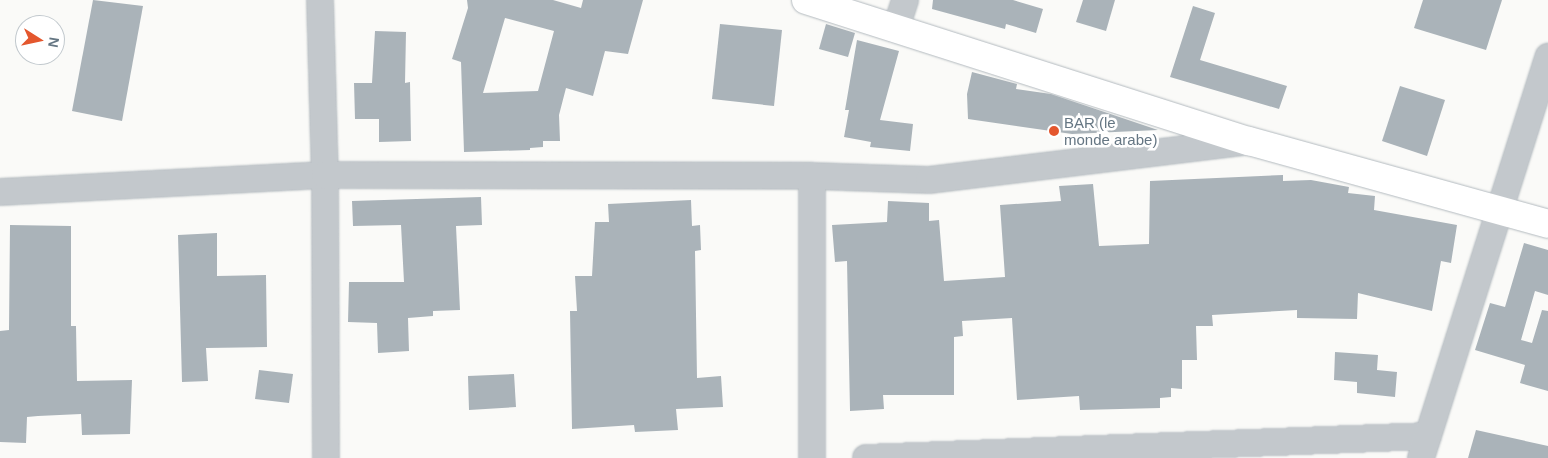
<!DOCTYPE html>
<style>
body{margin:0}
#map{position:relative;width:1548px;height:458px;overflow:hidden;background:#fafaf8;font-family:Helvetica,sans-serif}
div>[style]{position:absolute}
.building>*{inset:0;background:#aab3b9}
.roads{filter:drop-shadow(0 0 1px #b3babf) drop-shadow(0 0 1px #b3babf)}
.street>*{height:26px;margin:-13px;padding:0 13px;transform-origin:13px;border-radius:13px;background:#c3c8cc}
.secondary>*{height:28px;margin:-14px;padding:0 14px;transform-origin:14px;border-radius:14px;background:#fff}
.dots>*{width:14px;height:14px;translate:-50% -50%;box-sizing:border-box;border:2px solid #fff;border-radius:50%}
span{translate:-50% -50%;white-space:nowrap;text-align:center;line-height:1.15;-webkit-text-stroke:5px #fff;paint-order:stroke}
.poi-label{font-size:15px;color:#657683}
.left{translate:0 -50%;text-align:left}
.north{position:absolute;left:15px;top:15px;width:50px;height:50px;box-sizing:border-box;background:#fff;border:1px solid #c1c8cd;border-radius:50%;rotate:100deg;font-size:14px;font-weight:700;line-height:20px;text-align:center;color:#657683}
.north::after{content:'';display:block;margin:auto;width:18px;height:22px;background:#e4572e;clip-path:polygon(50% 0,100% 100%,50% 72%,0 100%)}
</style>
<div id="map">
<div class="building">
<div style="clip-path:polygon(93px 0,143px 6px,122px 121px,72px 111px)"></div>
<div style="clip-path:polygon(evenodd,467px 0,553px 0,581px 8px,583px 0,643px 0,628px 54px,605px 51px,593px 96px,566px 88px,559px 115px,560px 141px,543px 141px,543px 147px,530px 148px,530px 150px,464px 152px,461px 62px,452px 59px,468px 8px,467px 0,505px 18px,554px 31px,538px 91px,483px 93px,505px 18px)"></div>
<div style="clip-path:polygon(933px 0,1013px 0,1043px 9px,1036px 33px,1006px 24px,1005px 29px,932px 9px)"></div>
<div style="clip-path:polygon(1083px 0,1115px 0,1106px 31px,1076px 22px)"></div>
<div style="clip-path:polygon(1423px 0,1502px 0,1486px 50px,1414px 28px)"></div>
<div style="clip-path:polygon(1193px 6px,1215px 13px,1200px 60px,1287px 86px,1279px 109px,1170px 77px)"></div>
<div style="clip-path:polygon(720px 24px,782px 30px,774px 106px,712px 99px)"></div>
<div style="clip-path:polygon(826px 24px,855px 33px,848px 57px,819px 49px)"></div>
<div style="clip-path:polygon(375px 31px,406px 32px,405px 83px,410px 82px,411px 141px,379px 142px,379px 119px,355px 119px,354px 83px,372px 83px)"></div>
<div style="clip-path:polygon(857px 40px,899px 51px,880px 120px,913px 124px,910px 151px,870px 147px,871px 142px,844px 137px,849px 110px,845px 110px)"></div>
<div style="clip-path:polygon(972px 72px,1017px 84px,1016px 89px,1051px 94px,1158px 130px,1072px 134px,968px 119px,967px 94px)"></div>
<div style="clip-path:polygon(1400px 86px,1445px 100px,1427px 156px,1382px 141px)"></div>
<div style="clip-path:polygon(1283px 175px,1283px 181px,1311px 180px,1349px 187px,1348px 193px,1375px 196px,1374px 210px,1457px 225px,1451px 263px,1441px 261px,1432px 311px,1358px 293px,1357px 319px,1297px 318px,1297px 310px,1212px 315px,1213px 326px,1196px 326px,1197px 360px,1182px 360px,1182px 389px,1171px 388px,1171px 397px,1160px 398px,1160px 408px,1080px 410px,1079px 396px,1017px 400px,1012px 318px,962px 321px,963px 336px,954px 337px,954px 395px,883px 395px,884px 409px,850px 411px,847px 261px,835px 262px,832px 225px,887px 222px,888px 201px,929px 203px,929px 221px,939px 220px,944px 281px,1005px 277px,1000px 205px,1061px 201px,1059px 186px,1093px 184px,1099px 246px,1149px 244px,1150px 181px)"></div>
<div style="clip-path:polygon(481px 197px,482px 225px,456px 226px,460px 310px,433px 311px,433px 316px,408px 318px,409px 351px,378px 353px,377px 323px,348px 322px,349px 282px,404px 282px,401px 225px,353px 226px,352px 201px)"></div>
<div style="clip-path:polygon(691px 200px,692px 226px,700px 225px,701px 250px,695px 251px,697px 378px,721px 376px,723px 407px,676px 409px,678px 430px,635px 432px,634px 425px,572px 429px,570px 311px,577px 311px,575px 276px,592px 276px,595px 222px,609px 222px,608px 204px)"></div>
<div style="clip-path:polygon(10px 225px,71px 226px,71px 326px,76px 326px,77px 381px,132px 380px,130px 434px,82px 435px,81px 414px,38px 416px,27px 417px,26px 443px,0 442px,0 331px,9px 330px)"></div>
<div style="clip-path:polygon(217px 233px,217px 276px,266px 275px,267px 347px,206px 348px,208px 381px,182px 382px,178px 235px)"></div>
<div style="clip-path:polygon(1524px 243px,1548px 250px,1548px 295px,1535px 291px,1521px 340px,1532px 343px,1542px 310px,1548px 311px,1548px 391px,1520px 383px,1525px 365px,1475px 350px,1490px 303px,1505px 307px)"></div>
<div style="clip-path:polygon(1335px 352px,1378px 355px,1377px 370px,1397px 372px,1395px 397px,1357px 393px,1357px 382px,1334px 380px)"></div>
<div style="clip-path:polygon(259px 370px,293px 374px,289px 403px,255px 399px)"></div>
<div style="clip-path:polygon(514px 374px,516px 407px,469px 410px,468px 376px)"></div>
<div style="clip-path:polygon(1476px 430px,1548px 446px,1548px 458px,1468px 458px)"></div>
</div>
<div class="roads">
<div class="street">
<div style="left:320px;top:0;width:175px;rotate:88.4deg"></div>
<div style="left:325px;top:175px;width:283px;rotate:89.8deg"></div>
<div style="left:896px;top:28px;width:29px;rotate:-72deg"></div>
<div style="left:0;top:192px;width:325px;rotate:-3deg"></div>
<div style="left:325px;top:175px;width:487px;rotate:0.1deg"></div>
<div style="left:812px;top:176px;width:117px;rotate:2deg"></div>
<div style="left:929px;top:180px;width:322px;rotate:-6.9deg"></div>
<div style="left:812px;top:458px;width:282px;rotate:-90deg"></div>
<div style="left:866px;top:458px;width:562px;rotate:-2.24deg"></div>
<div style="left:1421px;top:458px;width:421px;rotate:-72.4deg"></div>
</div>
<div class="secondary">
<div style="left:806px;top:0;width:465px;rotate:17.7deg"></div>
<div style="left:1249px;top:141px;width:310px;rotate:15.5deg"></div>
</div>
</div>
<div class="dots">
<div style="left:1054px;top:131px;background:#e4572e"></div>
</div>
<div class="poi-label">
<span class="left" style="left:1064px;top:131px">BAR (le<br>monde arabe)</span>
</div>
<div class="north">N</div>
</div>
